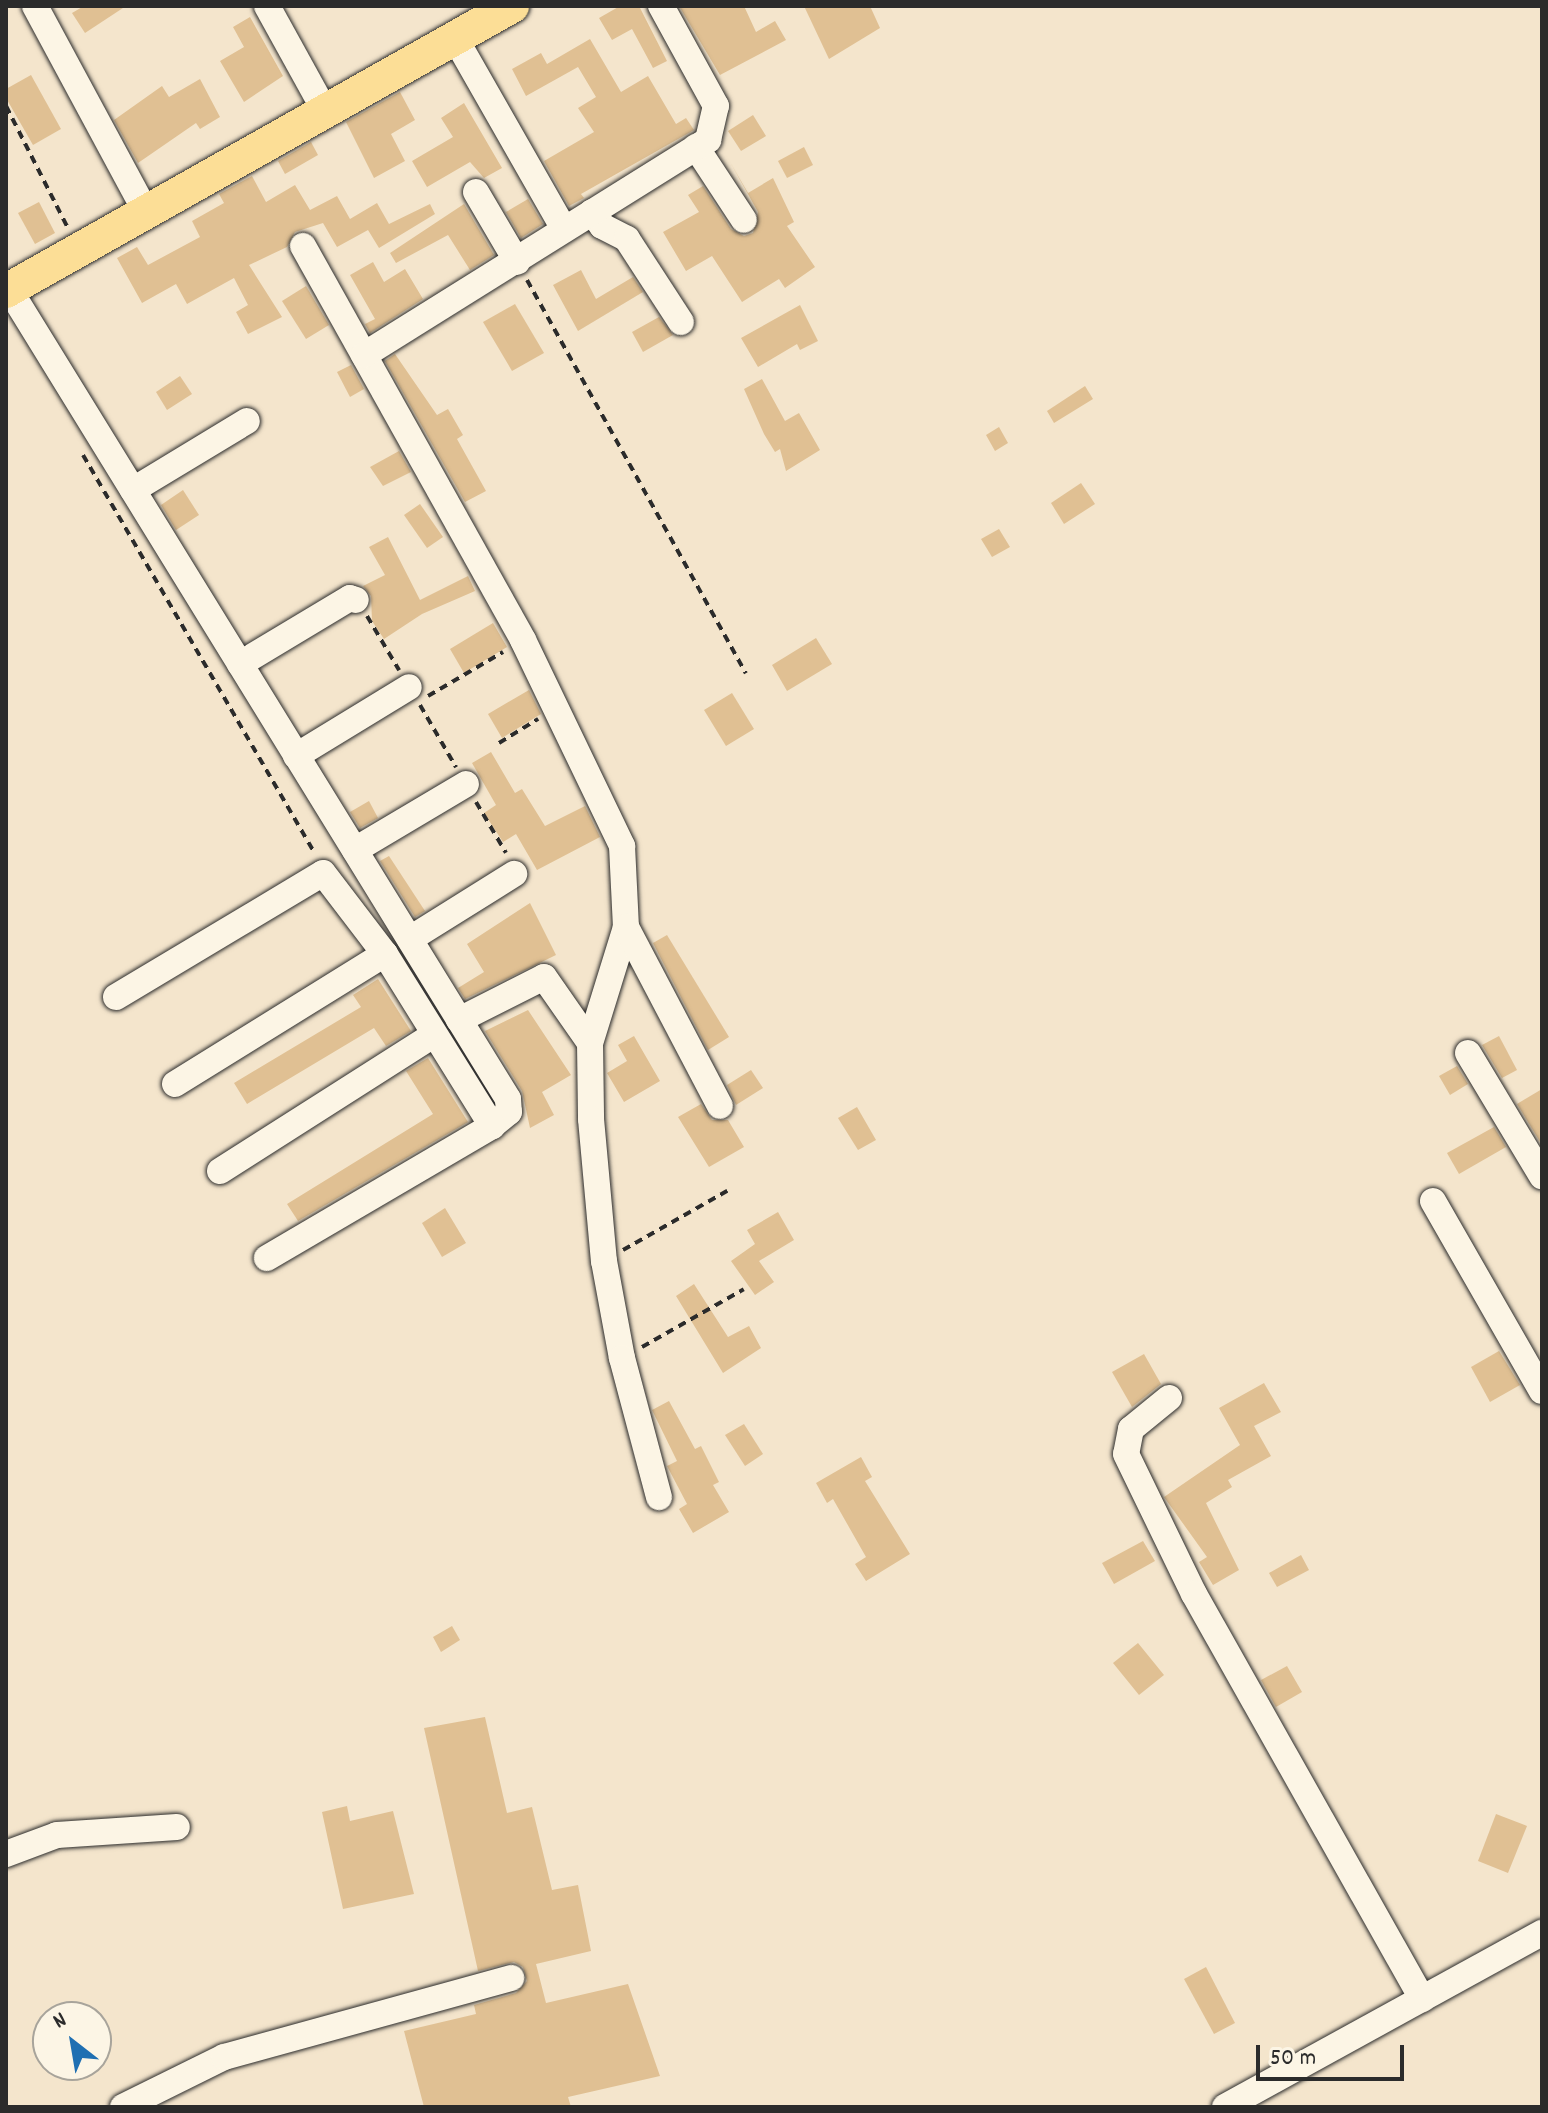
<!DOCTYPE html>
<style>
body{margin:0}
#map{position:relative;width:1548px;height:2113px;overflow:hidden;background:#f4e5cc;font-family:Dekko,sans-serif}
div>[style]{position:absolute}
.building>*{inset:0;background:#e0c093}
.path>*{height:4px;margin-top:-2px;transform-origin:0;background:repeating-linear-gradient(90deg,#2b2b2b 0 8px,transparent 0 14px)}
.roads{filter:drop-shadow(0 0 2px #2b2b2b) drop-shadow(0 0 2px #2b2b2b)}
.minor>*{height:26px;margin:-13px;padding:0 13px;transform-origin:13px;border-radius:13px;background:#fcf5e5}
.major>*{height:34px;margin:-17px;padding:0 17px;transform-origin:17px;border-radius:17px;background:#fcde96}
span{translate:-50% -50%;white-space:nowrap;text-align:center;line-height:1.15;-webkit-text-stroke:8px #fcf5e5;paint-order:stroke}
.frame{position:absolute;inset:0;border:8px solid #2b2b2b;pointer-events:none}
.north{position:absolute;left:32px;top:2001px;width:80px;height:80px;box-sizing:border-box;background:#fcf5e5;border:2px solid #a8a49b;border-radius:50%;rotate:329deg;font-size:22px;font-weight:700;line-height:32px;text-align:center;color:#2b2b2b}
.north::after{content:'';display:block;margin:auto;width:28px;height:36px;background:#1f6fb2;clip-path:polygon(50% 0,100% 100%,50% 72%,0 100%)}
.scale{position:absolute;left:1256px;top:2045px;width:148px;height:36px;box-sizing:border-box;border:4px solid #2b2b2b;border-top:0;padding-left:10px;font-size:24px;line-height:28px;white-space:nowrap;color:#2b2b2b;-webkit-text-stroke:6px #fcf5e5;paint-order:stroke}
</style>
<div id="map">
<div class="building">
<div style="clip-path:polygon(84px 6px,126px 6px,85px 33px,72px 13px)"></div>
<div style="clip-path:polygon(620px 6px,639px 6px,667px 61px,653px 68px,632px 29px,612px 40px,599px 18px)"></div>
<div style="clip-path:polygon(679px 6px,744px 6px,756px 32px,775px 21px,786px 40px,720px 75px)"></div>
<div style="clip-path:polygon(804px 6px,870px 6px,880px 28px,829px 59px)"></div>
<div style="clip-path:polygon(250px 17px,283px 76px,244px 102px,220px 61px,244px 47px,233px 27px)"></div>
<div style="clip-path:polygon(590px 39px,621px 92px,648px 76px,676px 124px,686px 118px,694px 130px,581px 194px,584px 198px,569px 206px,544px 161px,594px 132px,578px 108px,596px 97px,578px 67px,526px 96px,512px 69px,541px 53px,547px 64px)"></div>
<div style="clip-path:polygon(31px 75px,61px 129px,33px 145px,6px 98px,6px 89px)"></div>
<div style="clip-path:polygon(200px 79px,220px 117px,200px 129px,196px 123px,138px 163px,114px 120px,162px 86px,169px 97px)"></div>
<div style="clip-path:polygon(400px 92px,415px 120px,391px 134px,405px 161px,374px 178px,346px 122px)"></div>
<div style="clip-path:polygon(464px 103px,502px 168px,484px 178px,470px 162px,427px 187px,412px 161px,453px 137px,441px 118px)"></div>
<div style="clip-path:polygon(753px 115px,766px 136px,741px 151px,728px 131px)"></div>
<div style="clip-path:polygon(311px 142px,318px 155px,285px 174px,278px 161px)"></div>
<div style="clip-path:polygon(804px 147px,813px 165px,787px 178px,778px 161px)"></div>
<div style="clip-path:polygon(730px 162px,748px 193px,773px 178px,794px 222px,787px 226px,815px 267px,785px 288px,779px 279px,742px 302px,712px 256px,686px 271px,663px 232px,699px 212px,688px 195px,703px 186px,731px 229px,744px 236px,753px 233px,758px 212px)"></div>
<div style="clip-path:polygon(252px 176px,266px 202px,295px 185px,310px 210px,337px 196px,350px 219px,377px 203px,389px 224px,430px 204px,435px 214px,379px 248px,368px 230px,337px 247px,323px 223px,295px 232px,287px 247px,249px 265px,282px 317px,248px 334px,236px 312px,248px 305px,234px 278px,187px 304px,176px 284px,142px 303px,117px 258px,137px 247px,148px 265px,200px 237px,192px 221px,224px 203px,219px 194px)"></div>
<div style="clip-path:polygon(528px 199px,543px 224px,521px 238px,506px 212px)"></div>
<div style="clip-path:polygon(39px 202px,55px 233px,35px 244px,18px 213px)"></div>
<div style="clip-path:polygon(464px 204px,494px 255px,470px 270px,448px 235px,396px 263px,390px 253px)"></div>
<div style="clip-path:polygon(373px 262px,384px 282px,405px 269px,423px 299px,370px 333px,365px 324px,375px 319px,350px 275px)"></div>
<div style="clip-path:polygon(581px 270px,596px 299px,633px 277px,643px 292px,578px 331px,553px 285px)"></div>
<div style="clip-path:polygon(306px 286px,329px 325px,306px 339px,282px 301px)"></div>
<div style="clip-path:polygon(515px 304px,544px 353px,512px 371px,483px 322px)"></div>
<div style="clip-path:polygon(800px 305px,818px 341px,800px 350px,797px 344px,758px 367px,741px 338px)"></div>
<div style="clip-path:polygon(659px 317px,673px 335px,643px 352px,632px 332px)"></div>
<div style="clip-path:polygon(395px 354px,437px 415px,448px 409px,463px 435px,457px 439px,486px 491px,465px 502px,385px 361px)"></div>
<div style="clip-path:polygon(351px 365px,364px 389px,350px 397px,337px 372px)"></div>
<div style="clip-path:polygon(180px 376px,192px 394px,167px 410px,156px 392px)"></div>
<div style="clip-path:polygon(762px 379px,785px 421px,799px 413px,820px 450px,786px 471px,780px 449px,775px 452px,764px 434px,744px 389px)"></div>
<div style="clip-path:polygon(1085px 386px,1093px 399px,1054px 423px,1047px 411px)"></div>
<div style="clip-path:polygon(999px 427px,1008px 443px,995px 451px,986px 435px)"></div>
<div style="clip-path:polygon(399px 451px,411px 472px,383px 486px,370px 467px)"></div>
<div style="clip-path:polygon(1081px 483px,1095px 504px,1064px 524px,1051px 503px)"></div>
<div style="clip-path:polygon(183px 490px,199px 515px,176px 530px,161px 505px)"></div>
<div style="clip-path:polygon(420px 504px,443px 537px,427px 548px,404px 515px)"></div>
<div style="clip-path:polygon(999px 529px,1010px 547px,992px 557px,981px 539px)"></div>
<div style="clip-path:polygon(388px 537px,420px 600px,468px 576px,475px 591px,422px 614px,384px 639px,372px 621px,371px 596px,363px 586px,385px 575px,369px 547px)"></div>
<div style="clip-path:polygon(493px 623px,507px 647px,464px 673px,450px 649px)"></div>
<div style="clip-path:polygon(816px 638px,832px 664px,787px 691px,772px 665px)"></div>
<div style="clip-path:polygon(529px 690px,541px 714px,502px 738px,488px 714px)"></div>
<div style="clip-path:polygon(732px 693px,754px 729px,726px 746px,704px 710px)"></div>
<div style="clip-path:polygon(491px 752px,515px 793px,522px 789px,545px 826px,585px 806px,600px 837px,537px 870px,516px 834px,503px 842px,484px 813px,496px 805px,472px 763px)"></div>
<div style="clip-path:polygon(369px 801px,378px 818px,360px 828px,350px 812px)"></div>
<div style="clip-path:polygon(389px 856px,425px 911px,415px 917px,380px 861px)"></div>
<div style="clip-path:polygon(530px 903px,556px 955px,465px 999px,458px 988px,484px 972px,467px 944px)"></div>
<div style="clip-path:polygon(667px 935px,729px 1037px,708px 1050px,653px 943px)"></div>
<div style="clip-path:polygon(378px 979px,411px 1031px,386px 1046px,374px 1028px,247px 1104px,234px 1083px,361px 1007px,353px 995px)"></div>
<div style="clip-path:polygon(528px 1010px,571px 1075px,542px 1092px,554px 1115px,530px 1128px,522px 1091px,485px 1031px)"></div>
<div style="clip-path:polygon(634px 1036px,660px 1081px,624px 1102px,607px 1073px,627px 1061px,618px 1045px)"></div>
<div style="clip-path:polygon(1499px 1036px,1517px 1070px,1502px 1078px,1482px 1045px)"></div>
<div style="clip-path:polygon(428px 1058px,468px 1122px,298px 1221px,287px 1204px,433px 1114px,406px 1071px)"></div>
<div style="clip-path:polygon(1457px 1066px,1468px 1084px,1450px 1095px,1439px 1076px)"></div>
<div style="clip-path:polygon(751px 1070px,763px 1088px,736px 1105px,727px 1085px)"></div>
<div style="clip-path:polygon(1542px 1089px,1542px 1145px,1517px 1104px)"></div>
<div style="clip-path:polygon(701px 1104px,712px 1120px,728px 1120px,744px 1147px,709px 1167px,678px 1117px)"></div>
<div style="clip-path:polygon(857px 1107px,876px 1140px,858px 1150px,838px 1118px)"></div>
<div style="clip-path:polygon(1494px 1127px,1506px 1147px,1459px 1174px,1447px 1153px)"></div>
<div style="clip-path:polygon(445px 1208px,466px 1243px,442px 1257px,422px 1223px)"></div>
<div style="clip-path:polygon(778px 1212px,794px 1240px,759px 1261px,774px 1282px,755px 1295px,731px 1261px,755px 1244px,747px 1230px)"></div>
<div style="clip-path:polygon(694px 1284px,728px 1337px,749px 1326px,761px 1348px,723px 1373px,676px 1296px)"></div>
<div style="clip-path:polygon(1499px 1351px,1520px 1385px,1490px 1402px,1471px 1367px)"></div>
<div style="clip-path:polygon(1144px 1354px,1161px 1384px,1132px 1407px,1112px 1372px)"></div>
<div style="clip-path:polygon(1264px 1383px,1281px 1412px,1254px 1426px,1271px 1456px,1228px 1480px,1232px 1487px,1206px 1503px,1239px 1570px,1213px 1585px,1199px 1562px,1207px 1557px,1164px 1497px,1240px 1445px,1219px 1408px)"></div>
<div style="clip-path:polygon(669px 1401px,695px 1449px,701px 1446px,719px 1482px,713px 1485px,729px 1512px,693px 1533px,679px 1509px,687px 1504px,667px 1466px,677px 1461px,652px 1410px)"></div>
<div style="clip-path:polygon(744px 1424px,763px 1454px,745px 1466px,725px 1435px)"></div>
<div style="clip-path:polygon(861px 1457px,872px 1477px,865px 1481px,910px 1554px,866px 1581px,855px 1564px,866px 1557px,833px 1499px,827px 1503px,816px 1483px)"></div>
<div style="clip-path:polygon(1143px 1541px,1155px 1561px,1114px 1584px,1102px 1563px)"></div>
<div style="clip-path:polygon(1301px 1555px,1309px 1570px,1277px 1587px,1269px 1573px)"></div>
<div style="clip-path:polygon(452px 1626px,460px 1640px,441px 1652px,433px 1637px)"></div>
<div style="clip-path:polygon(1138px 1643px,1164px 1675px,1139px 1695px,1113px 1663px)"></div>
<div style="clip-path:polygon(1287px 1666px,1302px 1692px,1276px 1707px,1261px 1680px)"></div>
<div style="clip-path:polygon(485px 1717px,507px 1813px,532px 1807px,552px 1890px,578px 1885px,591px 1951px,536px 1964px,546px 2003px,628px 1984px,660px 2076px,568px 2097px,571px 2107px,424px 2107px,404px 2031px,476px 2014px,474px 2005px,516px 1993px,527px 1981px,523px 1967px,514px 1962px,478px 1971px,424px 1728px)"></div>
<div style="clip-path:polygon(347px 1806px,350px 1821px,393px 1811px,414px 1894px,343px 1909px,322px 1812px)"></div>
<div style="clip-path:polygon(1496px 1814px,1527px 1826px,1508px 1873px,1478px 1861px)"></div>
<div style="clip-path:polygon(1206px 1967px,1235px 2023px,1214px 2034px,1184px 1979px)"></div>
</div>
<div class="path">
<div style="left:6px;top:106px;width:135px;rotate:63.1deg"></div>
<div style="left:527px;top:280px;width:450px;rotate:60.9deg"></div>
<div style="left:83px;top:455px;width:459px;rotate:59.8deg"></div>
<div style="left:367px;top:616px;width:63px;rotate:59.3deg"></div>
<div style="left:428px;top:696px;width:87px;rotate:-30.4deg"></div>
<div style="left:420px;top:705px;width:72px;rotate:59.9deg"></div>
<div style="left:499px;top:743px;width:46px;rotate:-31.6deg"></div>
<div style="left:476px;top:802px;width:59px;rotate:59.5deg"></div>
<div style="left:623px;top:1250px;width:120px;rotate:-29.6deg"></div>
<div style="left:642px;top:1347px;width:117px;rotate:-29.6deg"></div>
</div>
<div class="roads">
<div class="minor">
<div style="left:35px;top:6px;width:234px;rotate:61.7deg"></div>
<div style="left:267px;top:6px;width:120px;rotate:61.1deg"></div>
<div style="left:455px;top:38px;width:220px;rotate:60.3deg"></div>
<div style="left:696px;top:147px;width:87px;rotate:56.7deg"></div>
<div style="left:476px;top:192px;width:81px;rotate:59.6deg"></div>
<div style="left:592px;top:212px;width:17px;rotate:54deg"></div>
<div style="left:602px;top:226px;width:28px;rotate:27deg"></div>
<div style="left:627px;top:239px;width:99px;rotate:57deg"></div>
<div style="left:303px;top:246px;width:451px;rotate:60.8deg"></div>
<div style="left:523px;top:640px;width:229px;rotate:64.3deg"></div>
<div style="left:622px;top:846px;width:81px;rotate:87.2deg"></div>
<div style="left:626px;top:927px;width:121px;rotate:107.2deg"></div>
<div style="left:590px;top:1043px;width:76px;rotate:89.2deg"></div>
<div style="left:591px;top:1119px;width:143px;rotate:84.8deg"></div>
<div style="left:604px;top:1261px;width:99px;rotate:79.5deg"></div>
<div style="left:622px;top:1358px;width:144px;rotate:75.1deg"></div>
<div style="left:9px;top:289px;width:951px;rotate:58.36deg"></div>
<div style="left:508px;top:1099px;width:13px;rotate:86deg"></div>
<div style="left:509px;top:1112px;width:22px;rotate:141deg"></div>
<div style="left:492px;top:1126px;width:261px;rotate:149.6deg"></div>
<div style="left:364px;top:355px;width:406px;rotate:-32deg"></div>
<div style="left:708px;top:140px;width:35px;rotate:-77deg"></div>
<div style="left:716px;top:106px;width:114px;rotate:-118.8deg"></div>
<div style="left:133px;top:490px;width:133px;rotate:-31.2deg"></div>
<div style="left:240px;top:664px;width:128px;rotate:-31deg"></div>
<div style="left:350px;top:598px;width:6px;rotate:18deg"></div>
<div style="left:296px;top:756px;width:132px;rotate:-31.4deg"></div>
<div style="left:355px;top:850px;width:129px;rotate:-30.7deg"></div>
<div style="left:626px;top:927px;width:202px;rotate:62.3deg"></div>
<div style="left:410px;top:939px;width:123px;rotate:-32deg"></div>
<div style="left:116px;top:997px;width:241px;rotate:-30.9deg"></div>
<div style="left:323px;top:873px;width:102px;rotate:52.6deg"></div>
<div style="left:385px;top:954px;width:203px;rotate:58.1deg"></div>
<div style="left:459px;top:1020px;width:95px;rotate:-26.8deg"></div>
<div style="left:544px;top:977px;width:80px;rotate:55.1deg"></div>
<div style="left:1468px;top:1053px;width:144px;rotate:59deg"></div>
<div style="left:175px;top:1084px;width:247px;rotate:-31.8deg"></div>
<div style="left:220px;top:1171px;width:251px;rotate:-32.5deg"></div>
<div style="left:1433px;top:1201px;width:219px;rotate:60.2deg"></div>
<div style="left:1169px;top:1398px;width:49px;rotate:140.8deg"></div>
<div style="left:1131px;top:1429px;width:25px;rotate:101deg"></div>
<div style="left:1126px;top:1454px;width:156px;rotate:64.1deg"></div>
<div style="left:1194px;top:1594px;width:465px;rotate:60.6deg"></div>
<div style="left:6px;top:1854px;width:54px;rotate:-20.4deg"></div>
<div style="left:57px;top:1835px;width:120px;rotate:-3.8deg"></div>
<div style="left:123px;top:2107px;width:113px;rotate:-26.3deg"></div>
<div style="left:224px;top:2057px;width:298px;rotate:-15.4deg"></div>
<div style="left:1225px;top:2107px;width:362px;rotate:-28.8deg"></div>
</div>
<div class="major">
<div style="left:6px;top:291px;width:581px;rotate:-29.39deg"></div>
</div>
</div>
<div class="frame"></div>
<div class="north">N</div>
<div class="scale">50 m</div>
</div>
